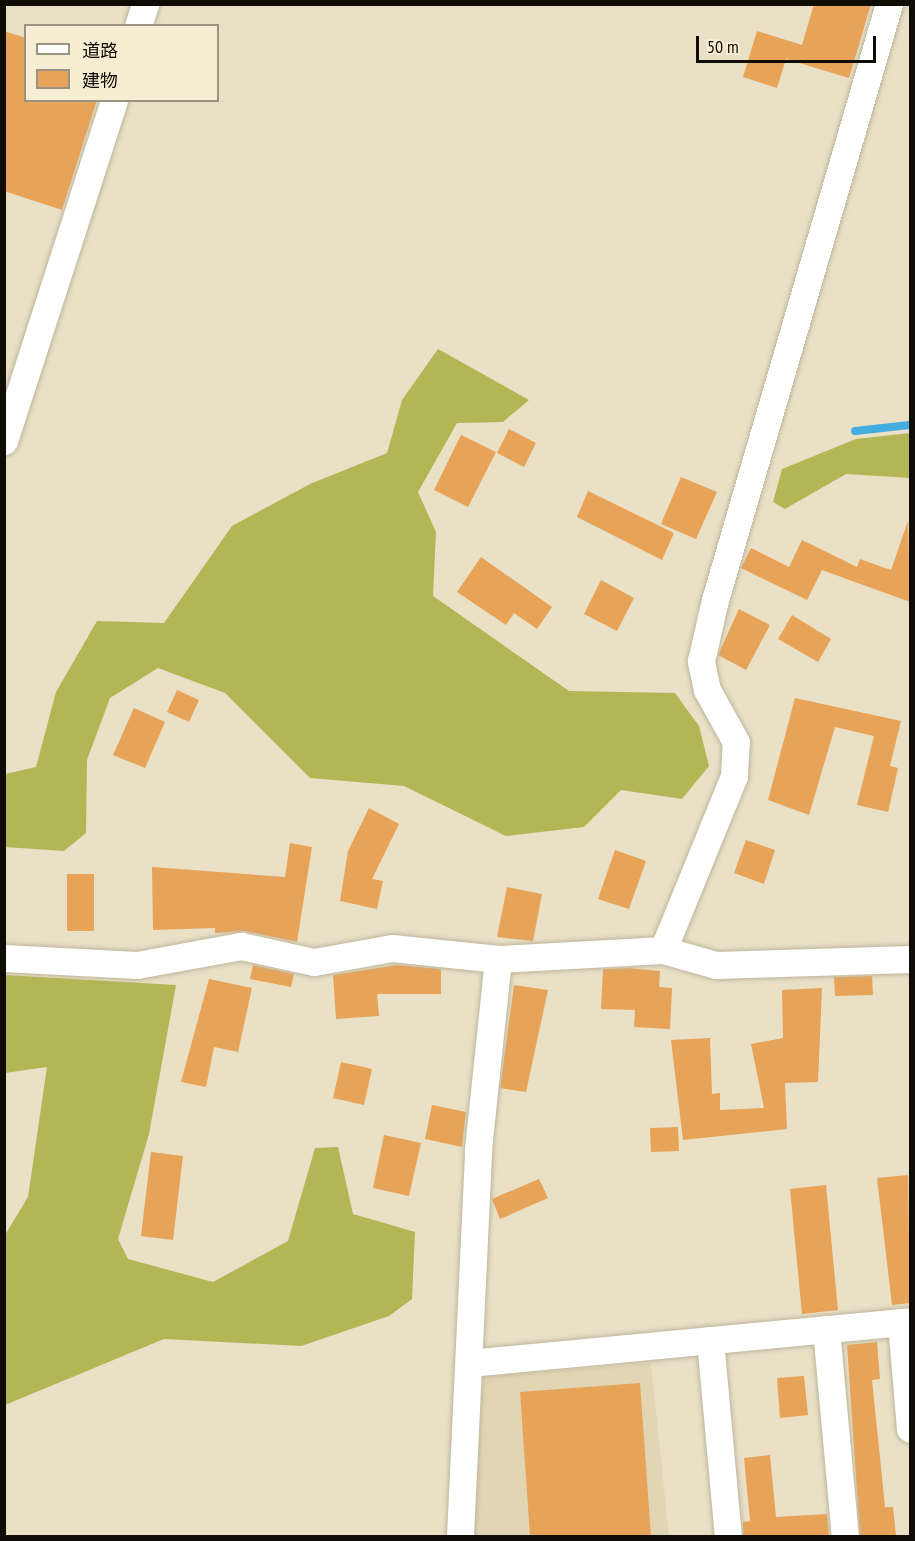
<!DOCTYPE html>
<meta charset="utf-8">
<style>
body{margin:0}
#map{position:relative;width:915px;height:1541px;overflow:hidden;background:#e9e0c6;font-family:"PT Sans Narrow","Noto Sans JP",sans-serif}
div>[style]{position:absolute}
.built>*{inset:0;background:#e1d5b4}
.forest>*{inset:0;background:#b3b654}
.stream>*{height:8px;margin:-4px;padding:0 4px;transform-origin:4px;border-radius:4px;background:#43ade0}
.building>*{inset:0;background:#e7a358}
.roads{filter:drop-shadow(0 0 2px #bdb59b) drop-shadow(0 0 2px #bdb59b)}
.minor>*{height:27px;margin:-13.5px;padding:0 13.5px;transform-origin:13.5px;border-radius:13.5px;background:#fff}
span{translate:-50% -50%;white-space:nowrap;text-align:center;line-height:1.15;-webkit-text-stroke:4.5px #f6edd3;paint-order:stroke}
.frame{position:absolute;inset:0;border:6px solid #0f0c05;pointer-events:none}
.legend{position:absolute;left:24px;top:24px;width:195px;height:78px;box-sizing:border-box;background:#f6edd3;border:2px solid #9a9381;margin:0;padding:8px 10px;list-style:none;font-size:18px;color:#0f0c05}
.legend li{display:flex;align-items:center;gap:12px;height:30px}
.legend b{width:30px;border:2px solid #9a9381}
.scale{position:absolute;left:696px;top:36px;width:180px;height:27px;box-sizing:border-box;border:3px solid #0f0c05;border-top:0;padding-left:8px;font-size:18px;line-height:21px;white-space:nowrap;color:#0f0c05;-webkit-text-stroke:4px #f6edd3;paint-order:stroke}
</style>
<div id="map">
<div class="built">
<div style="clip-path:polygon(651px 1363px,669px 1536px,474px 1536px,483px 1377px)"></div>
</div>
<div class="forest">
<div style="clip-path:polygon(438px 349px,529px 400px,503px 422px,457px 423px,418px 492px,436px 532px,433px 596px,569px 691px,675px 693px,699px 726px,709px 766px,682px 799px,621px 790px,584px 827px,506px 836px,404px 786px,310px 778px,225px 693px,158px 668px,110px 698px,87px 760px,86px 833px,64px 851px,5px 847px,5px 774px,36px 767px,56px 692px,97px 621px,164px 623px,232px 526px,310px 484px,387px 453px,402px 400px)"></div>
<div style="clip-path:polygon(910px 433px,910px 478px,846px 474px,785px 509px,773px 502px,782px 469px,856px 439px)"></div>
<div style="clip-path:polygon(5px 975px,176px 985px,149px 1134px,118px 1239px,128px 1259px,213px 1282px,288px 1241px,315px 1148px,338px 1147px,353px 1214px,415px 1232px,412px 1299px,389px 1316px,301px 1346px,164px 1339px,5px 1405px,5px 1235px,28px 1197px,47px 1067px,5px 1073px)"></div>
</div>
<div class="stream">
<div style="left:855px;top:431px;width:55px;rotate:-6.2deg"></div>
</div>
<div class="building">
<div style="clip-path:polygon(814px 4px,871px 4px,849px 78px,786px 59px,777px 88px,743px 77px,757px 31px,802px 45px)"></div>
<div style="clip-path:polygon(4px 31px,26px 38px,26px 100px,97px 100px,62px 210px,4px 191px)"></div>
<div style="clip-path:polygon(509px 429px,536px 443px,524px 467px,497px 453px)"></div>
<div style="clip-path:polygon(461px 435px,496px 452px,468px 507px,434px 490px)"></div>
<div style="clip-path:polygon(681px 477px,717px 492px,696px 539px,661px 524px)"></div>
<div style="clip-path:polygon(588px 491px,674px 533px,662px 560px,577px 517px)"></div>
<div style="clip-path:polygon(908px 521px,910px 602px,822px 570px,807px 600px,741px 568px,751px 548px,789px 567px,802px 540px,857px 567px,860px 559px,891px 570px)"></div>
<div style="clip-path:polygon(481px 557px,552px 607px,537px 629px,514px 613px,506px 625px,457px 592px)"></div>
<div style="clip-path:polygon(601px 580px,634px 598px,617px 631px,584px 614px)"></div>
<div style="clip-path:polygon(739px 609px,770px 625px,746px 670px,718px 655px)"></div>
<div style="clip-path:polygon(792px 615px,831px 639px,818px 662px,778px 639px)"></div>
<div style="clip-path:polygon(177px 690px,199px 700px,189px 722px,167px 712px)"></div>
<div style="clip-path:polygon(795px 698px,901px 721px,890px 766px,898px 768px,888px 812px,857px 805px,874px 736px,835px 727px,809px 815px,768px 800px)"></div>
<div style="clip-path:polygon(134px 708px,165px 722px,145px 768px,113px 755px)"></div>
<div style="clip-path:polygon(369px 808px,399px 824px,372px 879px,383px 881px,377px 909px,340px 901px,348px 851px)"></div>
<div style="clip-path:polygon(746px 840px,775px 850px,764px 884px,734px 873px)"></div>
<div style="clip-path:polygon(290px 843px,312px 847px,297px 942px,244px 931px,215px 933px,215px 928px,153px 930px,152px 867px,285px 877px)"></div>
<div style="clip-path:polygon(615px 850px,646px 861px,629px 909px,598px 899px)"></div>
<div style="clip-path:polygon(67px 874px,94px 874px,94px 931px,67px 931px)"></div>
<div style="clip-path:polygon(507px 887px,542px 894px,533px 941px,497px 937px)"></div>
<div style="clip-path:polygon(253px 965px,294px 974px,291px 987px,250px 979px)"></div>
<div style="clip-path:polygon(397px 965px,441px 969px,441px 994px,377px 994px,379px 1016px,336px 1019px,333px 975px)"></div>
<div style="clip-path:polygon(628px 968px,660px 971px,659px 987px,672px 988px,670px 1029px,634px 1027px,635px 1010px,601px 1009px,603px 969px)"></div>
<div style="clip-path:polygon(872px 976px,873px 995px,835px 996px,834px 977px)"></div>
<div style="clip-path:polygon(209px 979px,252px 988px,238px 1052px,214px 1047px,206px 1087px,181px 1082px)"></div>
<div style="clip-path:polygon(514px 985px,548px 990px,526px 1092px,500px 1088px)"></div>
<div style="clip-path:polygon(822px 988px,818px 1082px,785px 1083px,787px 1129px,683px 1140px,671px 1040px,710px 1038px,712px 1094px,720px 1093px,720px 1110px,764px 1108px,751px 1044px,783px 1038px,782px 990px)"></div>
<div style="clip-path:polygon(341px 1062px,372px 1069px,364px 1105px,333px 1098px)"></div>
<div style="clip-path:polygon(432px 1105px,466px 1112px,462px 1147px,425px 1139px)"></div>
<div style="clip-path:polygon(678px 1127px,679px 1151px,651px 1152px,650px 1128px)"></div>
<div style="clip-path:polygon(384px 1135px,421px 1143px,409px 1196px,373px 1188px)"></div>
<div style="clip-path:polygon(151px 1152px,183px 1156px,173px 1240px,141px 1236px)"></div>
<div style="clip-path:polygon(908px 1175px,910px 1303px,892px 1305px,877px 1178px)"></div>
<div style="clip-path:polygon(539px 1179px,548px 1198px,500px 1219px,492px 1199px)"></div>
<div style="clip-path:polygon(826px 1185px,838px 1310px,802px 1314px,790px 1189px)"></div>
<div style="clip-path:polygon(877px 1342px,880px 1379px,872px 1380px,879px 1448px,885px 1507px,893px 1507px,896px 1536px,860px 1536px,847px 1345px)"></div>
<div style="clip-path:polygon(804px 1376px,808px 1415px,780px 1418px,777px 1378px)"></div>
<div style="clip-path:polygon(640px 1383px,651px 1536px,530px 1536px,520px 1392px)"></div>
<div style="clip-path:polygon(770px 1455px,776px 1517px,827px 1514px,829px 1536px,743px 1536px,743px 1522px,750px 1521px,744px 1458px)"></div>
</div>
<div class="roads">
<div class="minor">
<div style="left:138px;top:26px;width:23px;rotate:-72deg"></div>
<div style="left:4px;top:441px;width:358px;rotate:-72.1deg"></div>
<div style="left:663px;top:950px;width:188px;rotate:-67.8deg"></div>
<div style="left:734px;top:776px;width:34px;rotate:-87deg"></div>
<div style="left:736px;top:742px;width:60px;rotate:-119.1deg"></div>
<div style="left:707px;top:690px;width:30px;rotate:-102deg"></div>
<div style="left:701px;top:661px;width:63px;rotate:-77.1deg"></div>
<div style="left:715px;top:600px;width:621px;rotate:-73.73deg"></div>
<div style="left:4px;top:958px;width:133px;rotate:3deg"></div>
<div style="left:137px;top:965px;width:106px;rotate:-10.4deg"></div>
<div style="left:241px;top:946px;width:75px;rotate:12.4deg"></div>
<div style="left:314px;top:962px;width:79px;rotate:-10.2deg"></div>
<div style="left:392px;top:948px;width:107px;rotate:5.9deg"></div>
<div style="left:498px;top:959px;width:165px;rotate:-3.1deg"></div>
<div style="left:663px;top:950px;width:55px;rotate:15.8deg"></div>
<div style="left:716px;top:965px;width:194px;rotate:-1.8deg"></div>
<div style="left:901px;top:1322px;width:107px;rotate:85.2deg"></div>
<div style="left:826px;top:1329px;width:208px;rotate:84.8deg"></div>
<div style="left:710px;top:1340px;width:197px;rotate:84.8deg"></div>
<div style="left:469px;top:1363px;width:443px;rotate:-5.4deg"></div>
<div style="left:460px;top:1536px;width:387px;rotate:-87.3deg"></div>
<div style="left:478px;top:1149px;width:191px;rotate:-84deg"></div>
</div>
</div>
<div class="frame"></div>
<ul class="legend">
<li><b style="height:8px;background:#fff"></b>道路</li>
<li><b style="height:16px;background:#e7a358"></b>建物</li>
</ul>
<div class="scale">50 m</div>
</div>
